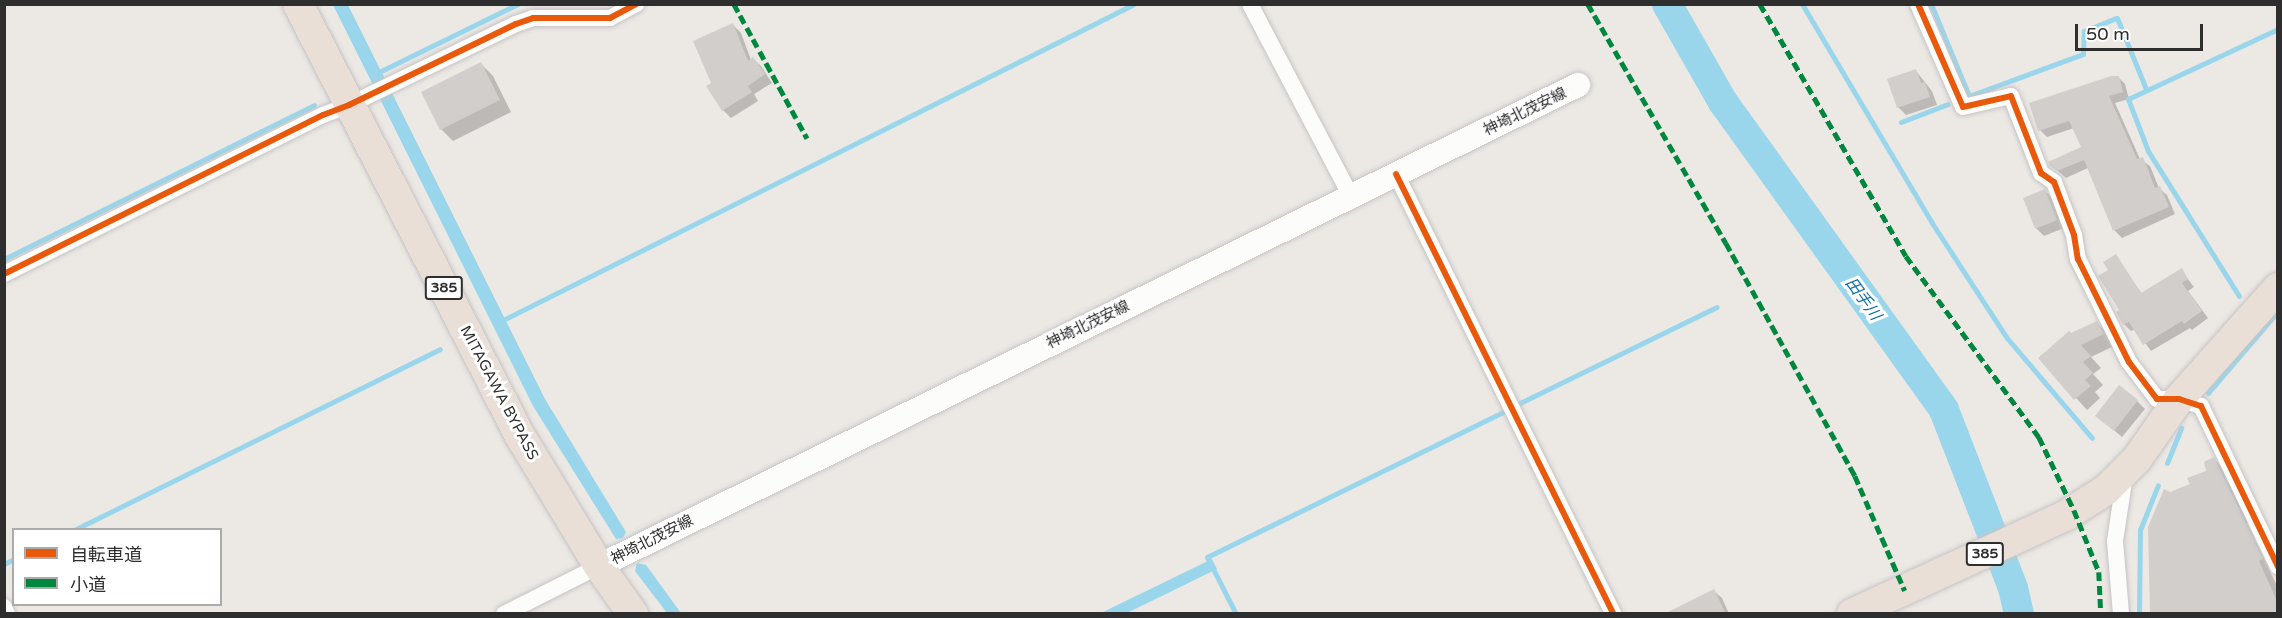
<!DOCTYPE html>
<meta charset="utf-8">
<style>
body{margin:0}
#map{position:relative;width:2282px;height:618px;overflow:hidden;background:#ece8e4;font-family:"Varela Round","Noto Sans JP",sans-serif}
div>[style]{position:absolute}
.water>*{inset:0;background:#99d6ec}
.shadow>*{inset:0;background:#0003}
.stream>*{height:5px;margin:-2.5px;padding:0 2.5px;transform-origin:2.5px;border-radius:2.5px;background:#99d6ec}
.river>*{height:30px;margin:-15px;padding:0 15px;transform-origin:15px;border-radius:15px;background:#99d6ec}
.building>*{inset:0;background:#d1cecb}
.roads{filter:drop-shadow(0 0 2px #c5c4c5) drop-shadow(0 0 2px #c5c4c5)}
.street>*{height:16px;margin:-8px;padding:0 8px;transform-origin:8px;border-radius:8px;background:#fcfcfb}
.secondary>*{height:24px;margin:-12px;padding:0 12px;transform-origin:12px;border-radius:12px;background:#fcfcfb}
.highway>*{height:30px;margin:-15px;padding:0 15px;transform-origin:15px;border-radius:15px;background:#eadfd6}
.quiet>*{height:4.5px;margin-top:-2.25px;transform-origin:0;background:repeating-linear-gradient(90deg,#00873e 0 9px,transparent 0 13.5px)}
.cycleway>*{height:6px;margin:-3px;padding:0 3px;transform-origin:3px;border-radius:3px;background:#e8590c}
span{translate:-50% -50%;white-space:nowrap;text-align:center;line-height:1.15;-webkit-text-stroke:6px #fff;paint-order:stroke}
.shield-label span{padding:2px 4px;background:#fff;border:2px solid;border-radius:4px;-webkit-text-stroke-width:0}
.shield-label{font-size:14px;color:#2e2e2e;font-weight:700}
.street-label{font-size:15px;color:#2e2e2e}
.water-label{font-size:16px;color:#0d6fa3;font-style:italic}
.frame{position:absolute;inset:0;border:6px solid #2e2e2e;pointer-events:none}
.legend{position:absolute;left:12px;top:528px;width:210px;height:78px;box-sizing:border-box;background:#fff;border:2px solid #ababab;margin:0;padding:8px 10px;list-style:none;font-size:18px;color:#2e2e2e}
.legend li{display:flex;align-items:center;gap:12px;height:30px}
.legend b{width:30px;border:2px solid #ababab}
.scale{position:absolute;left:2075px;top:24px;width:128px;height:27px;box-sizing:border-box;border:3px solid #2e2e2e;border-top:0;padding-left:8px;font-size:18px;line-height:21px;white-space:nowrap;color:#2e2e2e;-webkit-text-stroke:4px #fff;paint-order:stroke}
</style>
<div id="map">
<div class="water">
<div style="clip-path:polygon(333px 5px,348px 5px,385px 79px,373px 85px)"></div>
<div style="clip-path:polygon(392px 93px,545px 399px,626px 532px,623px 538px,616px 539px,533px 406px,380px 99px)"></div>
<div style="clip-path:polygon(1212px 559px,1217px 569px,1127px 613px,1101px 613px)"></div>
<div style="clip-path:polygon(637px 563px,646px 565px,681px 613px,667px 613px,635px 571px)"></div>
</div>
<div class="shadow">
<div style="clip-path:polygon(733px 25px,741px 33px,751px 60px,753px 59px,761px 66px,772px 83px,754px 94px,758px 101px,731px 118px,723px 110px,713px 83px)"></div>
<div style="clip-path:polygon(481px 64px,493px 76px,511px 112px,453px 141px,441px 129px)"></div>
<div style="clip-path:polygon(1916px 71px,1932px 91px,1937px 105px,1906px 115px,1898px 107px)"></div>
<div style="clip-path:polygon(2118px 77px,2125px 84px,2129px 99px,2115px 103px,2140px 159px,2150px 166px,2159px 188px,2167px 195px,2175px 214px,2122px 238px,2115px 231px,2088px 168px,2066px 178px,2051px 165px,2083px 148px,2074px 128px,2047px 137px,2040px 130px)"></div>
<div style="clip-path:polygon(2045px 191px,2053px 198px,2064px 228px,2044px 236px,2036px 228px)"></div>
<div style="clip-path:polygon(2115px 256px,2142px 294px,2181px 270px,2194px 287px,2188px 291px,2208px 318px,2192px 330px,2190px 328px,2151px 351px,2135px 329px,2131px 331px,2124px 324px,2110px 271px)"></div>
<div style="clip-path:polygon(2097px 323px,2108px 334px,2114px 346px,2091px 357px,2101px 368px,2093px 374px,2103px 385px,2095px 392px,2100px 398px,2087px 410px,2040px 358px,2071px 335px)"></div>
<div style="clip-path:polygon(2137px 401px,2145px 409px,2122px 437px,2097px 416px)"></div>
<div style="clip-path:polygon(2214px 459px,2228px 473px,2251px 521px,2247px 523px,2278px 588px,2278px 614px,2152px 614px,2170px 493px,2192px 485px,2208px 472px)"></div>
<div style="clip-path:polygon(1714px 591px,1722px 598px,1729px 614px,1680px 614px)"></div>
</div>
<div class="stream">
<div style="left:1802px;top:4px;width:255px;rotate:59.3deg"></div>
<div style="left:1932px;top:223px;width:137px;rotate:56.9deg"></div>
<div style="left:2007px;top:338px;width:131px;rotate:49.6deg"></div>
<div style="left:1931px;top:4px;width:100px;rotate:67.6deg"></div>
<div style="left:1969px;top:96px;width:121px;rotate:-20.2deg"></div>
<div style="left:2083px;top:54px;width:23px;rotate:-88deg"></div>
<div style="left:2084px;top:31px;width:35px;rotate:-22deg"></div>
<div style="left:2117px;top:18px;width:77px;rotate:67.8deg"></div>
<div style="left:381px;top:71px;width:153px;rotate:-26.1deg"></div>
<div style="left:1901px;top:122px;width:50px;rotate:-21deg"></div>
<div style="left:4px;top:259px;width:346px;rotate:-26.4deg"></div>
<div style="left:2239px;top:296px;width:171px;rotate:-122.1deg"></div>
<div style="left:2148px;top:151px;width:56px;rotate:-111deg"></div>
<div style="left:2128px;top:99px;width:166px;rotate:-25deg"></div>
<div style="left:505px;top:319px;width:703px;rotate:-26.6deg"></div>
<div style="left:2208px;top:393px;width:108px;rotate:-49.5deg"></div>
<div style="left:1518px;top:404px;width:221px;rotate:-26deg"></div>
<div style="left:2167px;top:463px;width:38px;rotate:-68deg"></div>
<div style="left:74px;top:530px;width:408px;rotate:-26.3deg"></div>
<div style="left:4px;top:564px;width:11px;rotate:-27deg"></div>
<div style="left:1236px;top:614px;width:64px;rotate:-117deg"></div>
<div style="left:1207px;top:557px;width:332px;rotate:-26.1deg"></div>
<div style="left:2139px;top:614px;width:84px;rotate:-89.3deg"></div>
<div style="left:2140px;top:530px;width:48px;rotate:-68.2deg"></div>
</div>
<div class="river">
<div style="left:1667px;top:4px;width:113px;rotate:60.3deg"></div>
<div style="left:1723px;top:102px;width:379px;rotate:54.3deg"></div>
<div style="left:1944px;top:410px;width:191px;rotate:68.8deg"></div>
<div style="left:2013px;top:588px;width:27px;rotate:77deg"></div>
</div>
<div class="building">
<div style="clip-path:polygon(733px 23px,748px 61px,753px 57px,765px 74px,748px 86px,752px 92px,722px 111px,706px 86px,711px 83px,693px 41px)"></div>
<div style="clip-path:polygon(481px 62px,500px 100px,440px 130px,421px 92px)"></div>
<div style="clip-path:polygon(1916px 69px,1921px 83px,1925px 82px,1930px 97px,1897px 108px,1887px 79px)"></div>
<div style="clip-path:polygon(2111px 76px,2119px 76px,2123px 92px,2109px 96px,2137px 159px,2143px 157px,2155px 188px,2160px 186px,2169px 207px,2113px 231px,2084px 160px,2057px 171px,2050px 166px,2048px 162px,2081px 147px,2069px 121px,2038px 131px,2029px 103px)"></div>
<div style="clip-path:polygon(2045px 189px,2057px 220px,2035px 229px,2023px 198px)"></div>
<div style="clip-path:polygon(2116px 254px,2141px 293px,2182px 268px,2188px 279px,2182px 283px,2202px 311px,2184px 324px,2182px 321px,2143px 345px,2129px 322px,2123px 325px,2116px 312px,2119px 310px,2098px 276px,2108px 270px,2103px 262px)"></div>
<div style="clip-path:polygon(2097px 321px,2104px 334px,2081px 345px,2091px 356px,2083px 362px,2093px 373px,2085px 380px,2091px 386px,2074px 400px,2038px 358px,2069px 331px,2071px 333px)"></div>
<div style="clip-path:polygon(2119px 385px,2138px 400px,2114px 431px,2095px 416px)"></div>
<div style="clip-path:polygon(2214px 457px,2263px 559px,2259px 561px,2277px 601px,2277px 614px,2150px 614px,2148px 527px,2164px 489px,2170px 492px,2190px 484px,2187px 478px,2206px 471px,2204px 462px)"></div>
<div style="clip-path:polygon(1714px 589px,1726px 614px,1664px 614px)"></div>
</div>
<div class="roads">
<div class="street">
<div style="left:1250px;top:4px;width:217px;rotate:62.3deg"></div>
<div style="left:1918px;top:4px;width:112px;rotate:66.4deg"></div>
<div style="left:1963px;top:107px;width:49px;rotate:-12.9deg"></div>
<div style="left:2011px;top:96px;width:83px;rotate:68.7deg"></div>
<div style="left:2041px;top:173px;width:16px;rotate:35deg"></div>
<div style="left:2054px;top:182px;width:57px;rotate:69.3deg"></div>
<div style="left:2074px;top:235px;width:24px;rotate:81deg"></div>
<div style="left:2078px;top:259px;width:115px;rotate:63.7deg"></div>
<div style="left:2129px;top:362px;width:46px;rotate:52.9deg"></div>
<div style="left:2157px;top:399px;width:22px"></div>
<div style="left:2179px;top:399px;width:23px;rotate:18deg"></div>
<div style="left:2201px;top:406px;width:178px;rotate:64.4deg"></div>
<div style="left:1396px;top:174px;width:491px;rotate:63.7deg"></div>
<div style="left:4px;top:274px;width:356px;rotate:-26.5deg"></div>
<div style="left:323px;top:115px;width:28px;rotate:-21deg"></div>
<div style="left:349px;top:105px;width:186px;rotate:-25.9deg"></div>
<div style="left:516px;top:24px;width:18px;rotate:-19deg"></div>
<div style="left:533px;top:18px;width:77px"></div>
<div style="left:610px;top:18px;width:30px;rotate:-28deg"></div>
<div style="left:4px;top:607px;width:8px;rotate:67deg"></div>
<div style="left:504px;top:614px;width:106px;rotate:-26.8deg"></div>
<div style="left:2121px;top:614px;width:73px;rotate:-94.7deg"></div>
<div style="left:2115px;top:541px;width:67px;rotate:-81.4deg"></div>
</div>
<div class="secondary">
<div style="left:599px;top:566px;width:1091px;rotate:-26.17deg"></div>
</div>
<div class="highway">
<div style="left:298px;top:4px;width:489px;rotate:62.8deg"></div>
<div style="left:522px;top:439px;width:149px;rotate:58.8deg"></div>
<div style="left:599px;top:566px;width:59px;rotate:54.7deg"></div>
<div style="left:1852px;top:614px;width:234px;rotate:-24.7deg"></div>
<div style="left:2065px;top:516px;width:49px;rotate:-32.4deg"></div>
<div style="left:2106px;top:490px;width:44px;rotate:-45deg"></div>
<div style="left:2137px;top:459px;width:73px;rotate:-55deg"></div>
<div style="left:2179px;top:399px;width:149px;rotate:-48.3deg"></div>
</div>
</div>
<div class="quiet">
<div style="left:734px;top:4px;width:153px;rotate:61.4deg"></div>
<div style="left:1588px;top:4px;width:276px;rotate:60deg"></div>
<div style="left:1726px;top:243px;width:266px;rotate:61deg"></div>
<div style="left:1855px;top:476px;width:125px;rotate:66.5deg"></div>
<div style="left:1760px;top:4px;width:291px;rotate:59.9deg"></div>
<div style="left:1906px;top:256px;width:225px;rotate:53.7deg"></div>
<div style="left:2039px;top:437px;width:81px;rotate:64.4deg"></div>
<div style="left:2074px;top:510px;width:67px;rotate:68deg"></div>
<div style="left:2099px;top:572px;width:42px;rotate:87.3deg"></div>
</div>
<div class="cycleway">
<div style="left:1918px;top:4px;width:112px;rotate:66.4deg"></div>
<div style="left:1963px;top:107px;width:49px;rotate:-12.9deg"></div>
<div style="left:2011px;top:96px;width:83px;rotate:68.7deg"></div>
<div style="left:2041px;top:173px;width:16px;rotate:35deg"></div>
<div style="left:2054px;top:182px;width:57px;rotate:69.3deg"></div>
<div style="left:2074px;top:235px;width:24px;rotate:81deg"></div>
<div style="left:2078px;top:259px;width:115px;rotate:63.7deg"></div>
<div style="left:2129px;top:362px;width:46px;rotate:52.9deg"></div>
<div style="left:2157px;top:399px;width:22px"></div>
<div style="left:2179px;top:399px;width:23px;rotate:18deg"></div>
<div style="left:2201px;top:406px;width:178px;rotate:64.4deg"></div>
<div style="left:1396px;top:174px;width:491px;rotate:63.7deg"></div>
<div style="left:4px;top:274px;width:356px;rotate:-26.5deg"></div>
<div style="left:323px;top:115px;width:28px;rotate:-21deg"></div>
<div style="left:349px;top:105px;width:186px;rotate:-25.9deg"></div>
<div style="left:516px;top:24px;width:18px;rotate:-19deg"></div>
<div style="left:533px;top:18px;width:77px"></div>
<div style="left:610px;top:18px;width:30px;rotate:-28deg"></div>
</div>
<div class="shield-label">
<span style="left:444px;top:288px">385</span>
<span style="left:1985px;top:554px">385</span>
</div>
<div class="street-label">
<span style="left:1525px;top:112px;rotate:-26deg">神埼北茂安線</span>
<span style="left:1088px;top:325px;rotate:-26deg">神埼北茂安線</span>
<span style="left:499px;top:393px;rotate:62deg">MITAGAWA BYPASS</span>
<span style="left:652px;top:540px;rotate:-27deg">神埼北茂安線</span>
</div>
<div class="water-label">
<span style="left:1863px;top:299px;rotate:54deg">田手川</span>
</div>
<div class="frame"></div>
<ul class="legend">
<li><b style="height:8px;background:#e8590c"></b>自転車道</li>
<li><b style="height:8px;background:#00873e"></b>小道</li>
</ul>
<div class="scale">50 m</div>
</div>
